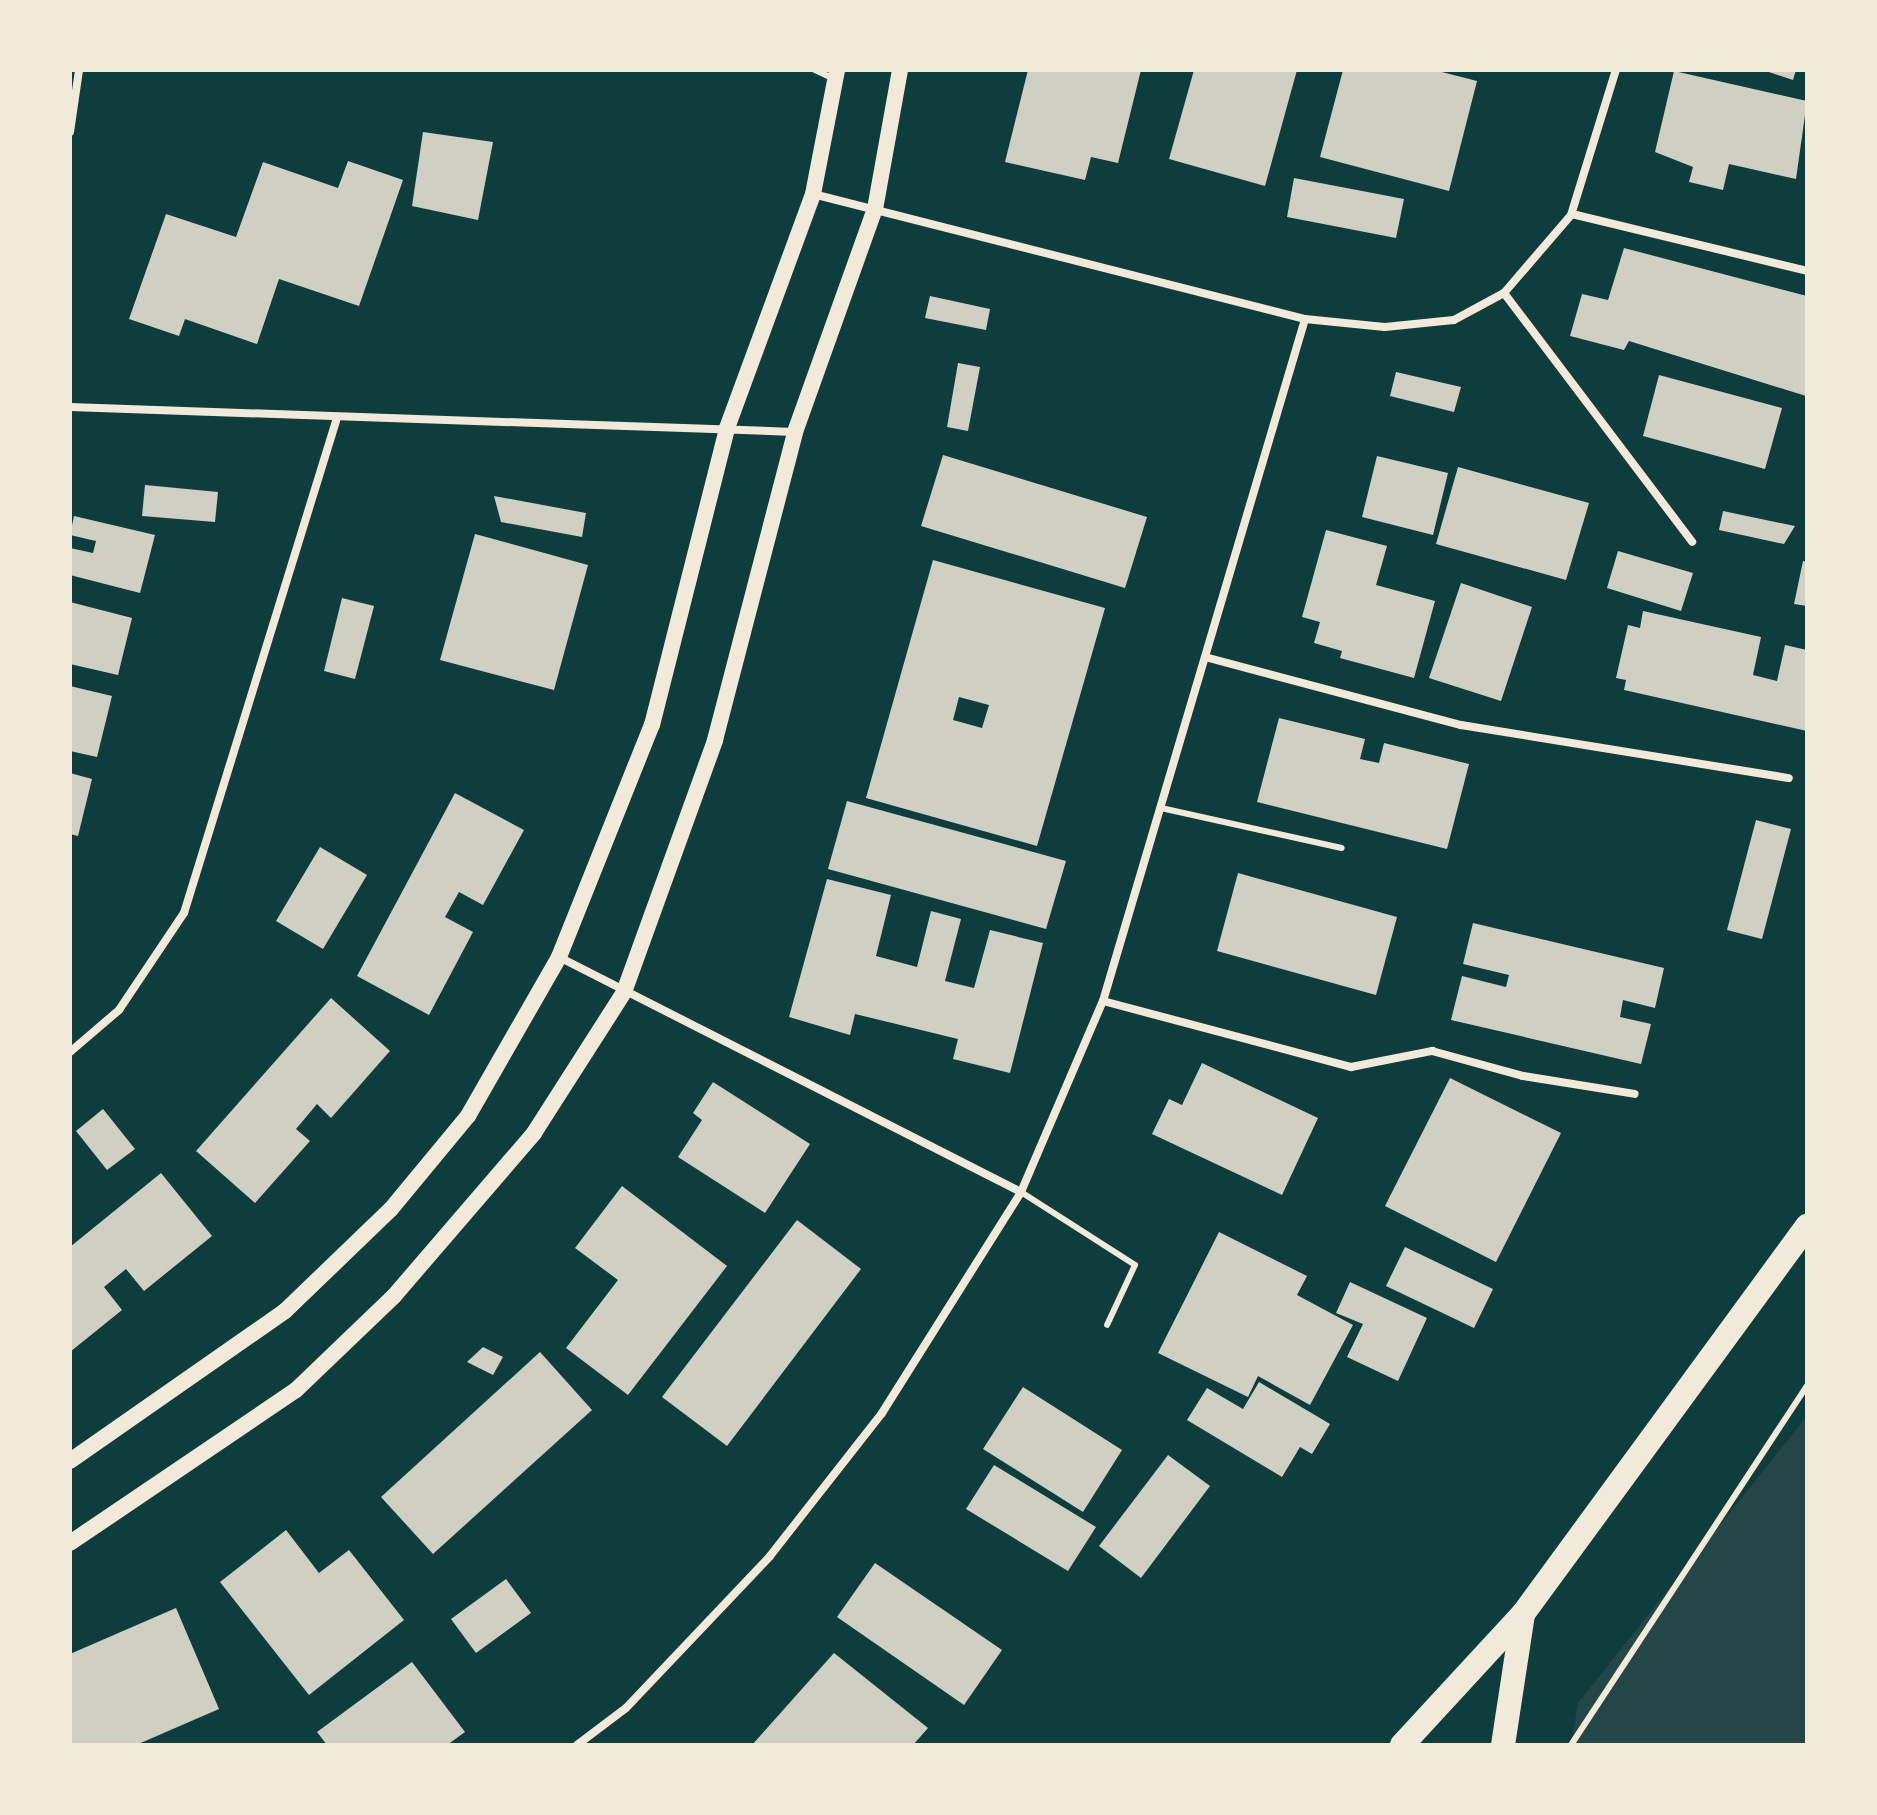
<!DOCTYPE html>
<style>
body{margin:0}
#map{position:relative;width:1877px;height:1815px;overflow:hidden;background:#0f3d3e;font-family:"Open Sans",sans-serif}
div>[style]{position:absolute}
.green>*{inset:0;background:#244646}
.building>*{inset:0;background:#cfcfc3}
.service>*{height:6px;margin:-3px;padding:0 3px;transform-origin:3px;border-radius:3px;background:#f1e9da}
.minor>*{height:8px;margin:-4px;padding:0 4px;transform-origin:4px;border-radius:4px;background:#f1e9da}
.secondary>*{height:16px;margin:-8px;padding:0 8px;transform-origin:8px;border-radius:8px;background:#f1e9da}
.motorway>*{height:24px;margin:-12px;padding:0 12px;transform-origin:12px;border-radius:12px;background:#f1e9da}
span{translate:-50% -50%;white-space:nowrap;text-align:center;line-height:1.15;-webkit-text-stroke:8px #f1e9da;paint-order:stroke}
.frame{position:absolute;inset:0;border:72px solid #f1e9da;pointer-events:none}
</style>
<div id="map">
<div class="green">
<div style="clip-path:polygon(1807px 1416px,1807px 1745px,1571px 1745px,1578px 1703px)"></div>
</div>
<div class="building">
<div style="clip-path:polygon(1028px 70px,1141px 70px,1118px 163px,1091px 157px,1085px 180px,1005px 162px)"></div>
<div style="clip-path:polygon(1194px 70px,1297px 70px,1265px 186px,1169px 159px)"></div>
<div style="clip-path:polygon(1343px 70px,1434px 70px,1477px 81px,1449px 191px,1320px 157px)"></div>
<div style="clip-path:polygon(1763px 70px,1796px 70px,1793px 80px)"></div>
<div style="clip-path:polygon(1674px 71px,1807px 101px,1796px 179px,1729px 164px,1723px 190px,1689px 182px,1693px 167px,1655px 152px)"></div>
<div style="clip-path:polygon(423px 132px,493px 142px,478px 220px,412px 206px)"></div>
<div style="clip-path:polygon(348px 161px,403px 180px,359px 306px,279px 279px,257px 344px,185px 319px,179px 336px,129px 319px,166px 214px,236px 237px,263px 162px,338px 188px)"></div>
<div style="clip-path:polygon(1294px 178px,1404px 199px,1396px 238px,1287px 217px)"></div>
<div style="clip-path:polygon(1624px 248px,1807px 296px,1806px 396px,1629px 341px,1624px 350px,1570px 336px,1582px 294px,1608px 300px)"></div>
<div style="clip-path:polygon(930px 296px,990px 309px,986px 330px,925px 318px)"></div>
<div style="clip-path:polygon(958px 363px,980px 367px,968px 431px,947px 427px)"></div>
<div style="clip-path:polygon(1396px 372px,1461px 387px,1454px 412px,1390px 396px)"></div>
<div style="clip-path:polygon(1659px 375px,1782px 408px,1765px 469px,1643px 436px)"></div>
<div style="clip-path:polygon(943px 455px,1147px 517px,1125px 588px,921px 526px)"></div>
<div style="clip-path:polygon(1377px 456px,1448px 473px,1433px 535px,1362px 517px)"></div>
<div style="clip-path:polygon(1458px 467px,1589px 503px,1566px 580px,1436px 544px)"></div>
<div style="clip-path:polygon(145px 485px,218px 492px,215px 522px,142px 516px)"></div>
<div style="clip-path:polygon(494px 496px,586px 513px,582px 537px,501px 522px)"></div>
<div style="clip-path:polygon(1723px 511px,1795px 526px,1784px 544px,1719px 530px)"></div>
<div style="clip-path:polygon(74px 516px,155px 535px,140px 593px,70px 575px,70px 548px,93px 553px,96px 541px,70px 535px)"></div>
<div style="clip-path:polygon(1326px 530px,1387px 546px,1376px 585px,1435px 601px,1414px 678px,1340px 658px,1342px 651px,1314px 643px,1320px 622px,1302px 617px)"></div>
<div style="clip-path:polygon(475px 534px,588px 565px,554px 690px,440px 660px)"></div>
<div style="clip-path:polygon(1618px 551px,1693px 573px,1681px 611px,1607px 588px)"></div>
<div style="clip-path:polygon(evenodd,933px 560px,1105px 608px,1037px 846px,866px 798px,933px 560px,959px 697px,989px 705px,982px 728px,953px 720px,959px 697px)"></div>
<div style="clip-path:polygon(1803px 561px,1807px 562px,1807px 606px,1794px 604px)"></div>
<div style="clip-path:polygon(1461px 583px,1532px 607px,1501px 701px,1429px 678px)"></div>
<div style="clip-path:polygon(342px 598px,374px 606px,355px 679px,324px 671px)"></div>
<div style="clip-path:polygon(70px 602px,132px 618px,118px 675px,70px 664px)"></div>
<div style="clip-path:polygon(1643px 611px,1761px 637px,1753px 675px,1777px 681px,1785px 645px,1807px 650px,1807px 731px,1624px 690px,1626px 680px,1616px 678px,1628px 625px,1640px 628px)"></div>
<div style="clip-path:polygon(70px 686px,112px 696px,97px 757px,70px 751px)"></div>
<div style="clip-path:polygon(1279px 718px,1365px 739px,1360px 759px,1379px 763px,1384px 743px,1469px 764px,1447px 849px,1257px 802px)"></div>
<div style="clip-path:polygon(70px 773px,92px 779px,78px 836px,70px 834px)"></div>
<div style="clip-path:polygon(455px 793px,524px 830px,483px 905px,459px 892px,445px 917px,473px 932px,429px 1015px,357px 976px)"></div>
<div style="clip-path:polygon(847px 801px,1066px 861px,1046px 929px,828px 869px)"></div>
<div style="clip-path:polygon(1756px 820px,1791px 829px,1762px 939px,1727px 930px)"></div>
<div style="clip-path:polygon(320px 847px,367px 875px,323px 949px,276px 921px)"></div>
<div style="clip-path:polygon(1238px 873px,1397px 917px,1376px 995px,1217px 951px)"></div>
<div style="clip-path:polygon(827px 879px,891px 895px,876px 956px,917px 967px,931px 911px,961px 919px,945px 981px,974px 988px,990px 930px,1043px 943px,1010px 1073px,953px 1059px,958px 1039px,855px 1014px,850px 1035px,789px 1017px)"></div>
<div style="clip-path:polygon(1473px 923px,1664px 968px,1655px 1008px,1623px 1000px,1620px 1017px,1651px 1024px,1641px 1064px,1451px 1020px,1462px 976px,1506px 987px,1509px 975px,1463px 964px)"></div>
<div style="clip-path:polygon(331px 998px,390px 1051px,331px 1118px,317px 1104px,296px 1129px,310px 1141px,255px 1203px,196px 1151px)"></div>
<div style="clip-path:polygon(1202px 1063px,1318px 1118px,1282px 1195px,1152px 1134px,1169px 1099px,1182px 1105px)"></div>
<div style="clip-path:polygon(1450px 1078px,1561px 1133px,1496px 1262px,1385px 1206px)"></div>
<div style="clip-path:polygon(713px 1082px,810px 1144px,765px 1213px,678px 1157px,702px 1120px,693px 1113px)"></div>
<div style="clip-path:polygon(103px 1109px,135px 1149px,107px 1170px,76px 1131px)"></div>
<div style="clip-path:polygon(161px 1173px,212px 1236px,144px 1291px,126px 1269px,104px 1287px,122px 1310px,70px 1352px,70px 1247px)"></div>
<div style="clip-path:polygon(622px 1186px,727px 1266px,628px 1395px,566px 1348px,618px 1280px,575px 1248px)"></div>
<div style="clip-path:polygon(797px 1220px,861px 1269px,727px 1446px,662px 1397px)"></div>
<div style="clip-path:polygon(1219px 1232px,1307px 1276px,1297px 1295px,1353px 1325px,1310px 1405px,1258px 1376px,1248px 1397px,1158px 1353px)"></div>
<div style="clip-path:polygon(1405px 1247px,1493px 1289px,1474px 1328px,1386px 1286px)"></div>
<div style="clip-path:polygon(1350px 1282px,1427px 1318px,1398px 1381px,1347px 1357px,1363px 1324px,1336px 1313px)"></div>
<div style="clip-path:polygon(483px 1347px,503px 1357px,493px 1375px,467px 1362px)"></div>
<div style="clip-path:polygon(540px 1352px,592px 1410px,433px 1554px,381px 1497px)"></div>
<div style="clip-path:polygon(1259px 1382px,1330px 1424px,1312px 1454px,1300px 1447px,1282px 1477px,1187px 1420px,1207px 1388px,1243px 1409px)"></div>
<div style="clip-path:polygon(1023px 1387px,1122px 1450px,1083px 1512px,983px 1449px)"></div>
<div style="clip-path:polygon(1168px 1455px,1210px 1486px,1141px 1578px,1099px 1546px)"></div>
<div style="clip-path:polygon(994px 1465px,1096px 1527px,1068px 1571px,966px 1509px)"></div>
<div style="clip-path:polygon(286px 1530px,319px 1573px,349px 1550px,404px 1620px,309px 1695px,220px 1582px)"></div>
<div style="clip-path:polygon(875px 1563px,1002px 1650px,964px 1705px,837px 1617px)"></div>
<div style="clip-path:polygon(506px 1579px,531px 1613px,476px 1653px,451px 1619px)"></div>
<div style="clip-path:polygon(176px 1608px,219px 1709px,136px 1745px,70px 1745px,70px 1654px)"></div>
<div style="clip-path:polygon(834px 1653px,928px 1728px,913px 1745px,752px 1745px)"></div>
<div style="clip-path:polygon(412px 1662px,465px 1732px,447px 1745px,327px 1745px,317px 1732px)"></div>
</div>
<div class="service">
<div style="left:815px;top:70px;width:19px;rotate:25deg"></div>
<div style="left:1161px;top:808px;width:185px;rotate:12.5deg"></div>
<div style="left:1021px;top:1192px;width:135px;rotate:32.6deg"></div>
<div style="left:1135px;top:1265px;width:66px;rotate:115deg"></div>
<div style="left:1571px;top:1745px;width:430px;rotate:-56.7deg"></div>
</div>
<div class="minor">
<div style="left:70px;top:132px;width:63px;rotate:-81.7deg"></div>
<div style="left:813px;top:194px;width:508px;rotate:14.26deg"></div>
<div style="left:1305px;top:319px;width:80px;rotate:5.7deg"></div>
<div style="left:1385px;top:327px;width:69px;rotate:-5.8deg"></div>
<div style="left:1454px;top:320px;width:57px;rotate:-28.4deg"></div>
<div style="left:1504px;top:293px;width:103px;rotate:-49.3deg"></div>
<div style="left:1571px;top:215px;width:152px;rotate:-72.8deg"></div>
<div style="left:1572px;top:214px;width:242px;rotate:13.6deg"></div>
<div style="left:1504px;top:293px;width:312px;rotate:52.9deg"></div>
<div style="left:70px;top:407px;width:725px;rotate:1.97deg"></div>
<div style="left:1205px;top:657px;width:265px;rotate:14.9deg"></div>
<div style="left:1461px;top:725px;width:332px;rotate:9.2deg"></div>
<div style="left:559px;top:957px;width:518px;rotate:26.96deg"></div>
<div style="left:1103px;top:1001px;width:257px;rotate:14.9deg"></div>
<div style="left:1351px;top:1067px;width:83px;rotate:-11.2deg"></div>
<div style="left:1432px;top:1051px;width:94px;rotate:15.4deg"></div>
<div style="left:1523px;top:1076px;width:113px;rotate:9.1deg"></div>
<div style="left:70px;top:1052px;width:65px;rotate:-40.6deg"></div>
<div style="left:119px;top:1010px;width:117px;rotate:-56.2deg"></div>
<div style="left:184px;top:913px;width:515px;rotate:-72.83deg"></div>
<div style="left:577px;top:1745px;width:61px;rotate:-37.1deg"></div>
<div style="left:626px;top:1708px;width:209px;rotate:-46.5deg"></div>
<div style="left:770px;top:1556px;width:182px;rotate:-51.9deg"></div>
<div style="left:882px;top:1413px;width:261px;rotate:-57.8deg"></div>
<div style="left:1021px;top:1192px;width:208px;rotate:-66.8deg"></div>
<div style="left:1103px;top:1001px;width:711px;rotate:-73.5deg"></div>
</div>
<div class="secondary">
<div style="left:70px;top:1461px;width:262px;rotate:-34.9deg"></div>
<div style="left:285px;top:1311px;width:147px;rotate:-43.9deg"></div>
<div style="left:391px;top:1209px;width:121px;rotate:-50.4deg"></div>
<div style="left:468px;top:1116px;width:183px;rotate:-60.2deg"></div>
<div style="left:559px;top:957px;width:250px;rotate:-68.2deg"></div>
<div style="left:652px;top:725px;width:306px;rotate:-75.8deg"></div>
<div style="left:727px;top:428px;width:249px;rotate:-69.8deg"></div>
<div style="left:813px;top:194px;width:126px;rotate:-79deg"></div>
<div style="left:70px;top:1543px;width:273px;rotate:-34.1deg"></div>
<div style="left:296px;top:1390px;width:136px;rotate:-43.8deg"></div>
<div style="left:394px;top:1296px;width:215px;rotate:-49.3deg"></div>
<div style="left:534px;top:1133px;width:167px;rotate:-57.4deg"></div>
<div style="left:624px;top:992px;width:268px;rotate:-70.1deg"></div>
<div style="left:715px;top:740px;width:318px;rotate:-75.4deg"></div>
<div style="left:795px;top:432px;width:237px;rotate:-70.3deg"></div>
<div style="left:875px;top:209px;width:141px;rotate:-79.8deg"></div>
</div>
<div class="motorway">
<div style="left:1402px;top:1745px;width:178px;rotate:-47.3deg"></div>
<div style="left:1523px;top:1614px;width:481px;rotate:-53.8deg"></div>
<div style="left:1503px;top:1745px;width:133px;rotate:-81.3deg"></div>
</div>
<div class="frame"></div>
</div>
